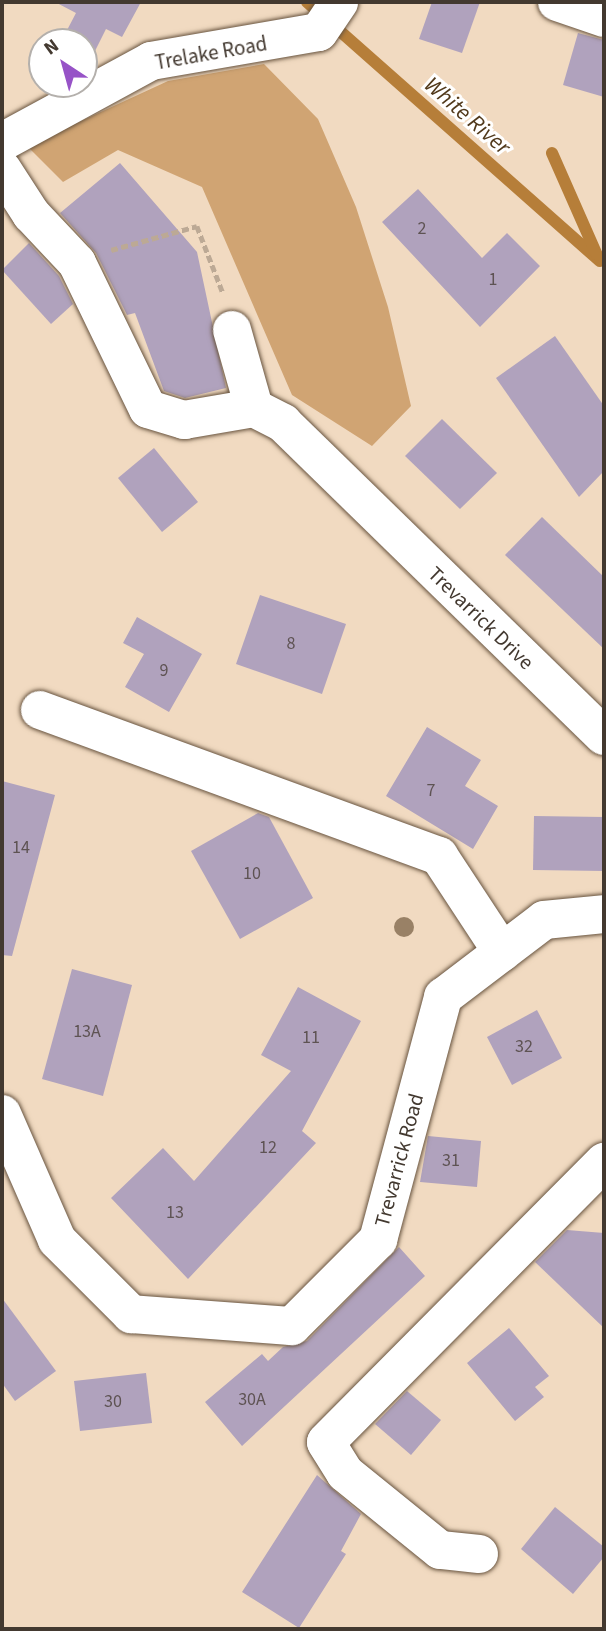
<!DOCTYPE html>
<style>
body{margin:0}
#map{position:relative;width:606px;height:1631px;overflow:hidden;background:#f1dac1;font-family:"Source Sans 3",sans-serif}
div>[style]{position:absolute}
.green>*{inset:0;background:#d0a473}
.stream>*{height:12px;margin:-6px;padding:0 6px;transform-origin:6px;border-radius:6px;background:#b67e39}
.building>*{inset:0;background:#b0a2bd}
.path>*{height:4.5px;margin-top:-2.25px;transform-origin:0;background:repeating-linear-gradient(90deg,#bca995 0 7px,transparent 0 10.5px)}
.roads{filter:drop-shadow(0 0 2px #68543f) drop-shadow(0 0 2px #68543f)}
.minor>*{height:38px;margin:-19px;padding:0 19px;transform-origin:19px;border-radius:19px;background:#fff}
.trees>*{width:20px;height:20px;margin:-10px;border-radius:50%;background:#998166}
span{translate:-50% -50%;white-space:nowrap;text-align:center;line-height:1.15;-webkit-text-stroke:6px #fff;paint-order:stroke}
.number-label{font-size:18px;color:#5e5353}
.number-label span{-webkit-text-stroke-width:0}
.street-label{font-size:21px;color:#433930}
.water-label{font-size:23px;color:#51391b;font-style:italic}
.frame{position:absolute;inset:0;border:4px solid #433930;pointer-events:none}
.north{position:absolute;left:28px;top:28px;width:70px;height:70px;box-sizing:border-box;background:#fff;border:2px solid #b4b0ac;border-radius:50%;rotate:324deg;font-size:19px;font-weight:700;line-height:28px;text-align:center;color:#433930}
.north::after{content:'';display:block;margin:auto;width:24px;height:32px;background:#9753c7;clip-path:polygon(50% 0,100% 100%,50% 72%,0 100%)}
</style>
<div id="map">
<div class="green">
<div style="clip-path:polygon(264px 64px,318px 119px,356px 207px,388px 307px,411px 406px,372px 446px,292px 395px,202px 187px,118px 150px,63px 182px,27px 146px,168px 81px)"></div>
</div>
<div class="stream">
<div style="left:307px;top:2px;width:391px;rotate:41.5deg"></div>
<div style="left:552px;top:153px;width:111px;rotate:66.2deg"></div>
</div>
<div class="building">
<div style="clip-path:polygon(55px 2px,141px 2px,122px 37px,106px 29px,95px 51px,65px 34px,76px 13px)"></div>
<div style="clip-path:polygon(432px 2px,480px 2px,462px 53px,419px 39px)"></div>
<div style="clip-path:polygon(578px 33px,604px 40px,604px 97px,563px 85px)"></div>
<div style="clip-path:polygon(120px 163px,197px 252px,226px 388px,185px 398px,164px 391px,135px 313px,127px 315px,96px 253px,60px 213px)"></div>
<div style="clip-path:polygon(418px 189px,482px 258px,507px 233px,540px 266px,480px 327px,382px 222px)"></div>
<div style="clip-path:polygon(29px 243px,59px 276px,73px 304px,51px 324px,2px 270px)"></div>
<div style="clip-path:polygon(555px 336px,604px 406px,604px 471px,579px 497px,496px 378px)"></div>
<div style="clip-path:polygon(442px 419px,497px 473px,460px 509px,405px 456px)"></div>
<div style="clip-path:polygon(154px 448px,198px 502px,162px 532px,118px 478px)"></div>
<div style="clip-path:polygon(542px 517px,604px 577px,604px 649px,505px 555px)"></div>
<div style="clip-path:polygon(260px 595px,346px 624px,322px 694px,236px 664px)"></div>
<div style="clip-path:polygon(137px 617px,202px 654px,169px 712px,125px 687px,144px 654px,123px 643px)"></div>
<div style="clip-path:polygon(427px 727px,481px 760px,465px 786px,498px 806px,473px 849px,386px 796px)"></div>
<div style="clip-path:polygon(2px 781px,55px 795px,12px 956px,2px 955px)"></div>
<div style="clip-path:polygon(258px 813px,269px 817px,313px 898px,240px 939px,191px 851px)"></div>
<div style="clip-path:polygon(534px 816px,604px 817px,604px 871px,533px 870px)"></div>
<div style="clip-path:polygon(72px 969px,132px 985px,103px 1096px,42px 1079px)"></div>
<div style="clip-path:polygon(298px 987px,361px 1021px,302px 1131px,316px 1143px,188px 1279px,111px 1198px,163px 1148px,194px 1181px,291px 1071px,261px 1055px)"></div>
<div style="clip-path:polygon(537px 1010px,562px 1058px,512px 1085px,487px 1037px)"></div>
<div style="clip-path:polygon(428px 1136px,481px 1141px,477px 1187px,420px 1182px)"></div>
<div style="clip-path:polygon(567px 1230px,604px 1233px,604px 1328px,535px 1262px)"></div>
<div style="clip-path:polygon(399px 1247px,425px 1276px,242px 1446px,205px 1402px,262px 1354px,268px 1361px,283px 1347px,307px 1341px)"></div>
<div style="clip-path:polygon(2px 1298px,56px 1371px,15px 1401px,2px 1383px)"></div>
<div style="clip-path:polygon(509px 1328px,549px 1376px,535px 1387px,544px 1397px,515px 1421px,467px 1363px)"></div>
<div style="clip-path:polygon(146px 1373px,152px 1423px,80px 1431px,74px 1381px)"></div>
<div style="clip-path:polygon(407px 1391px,441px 1420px,411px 1455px,375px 1424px)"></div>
<div style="clip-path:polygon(317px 1475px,361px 1514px,341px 1551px,346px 1554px,299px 1628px,242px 1592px)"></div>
<div style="clip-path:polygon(555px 1507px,604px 1547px,604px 1557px,573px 1594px,521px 1549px)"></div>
</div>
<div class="path">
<div style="left:111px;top:250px;width:89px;rotate:-15.6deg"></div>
<div style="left:197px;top:226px;width:72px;rotate:68.8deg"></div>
</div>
<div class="roads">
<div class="minor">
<div style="left:557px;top:2px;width:50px;rotate:18.8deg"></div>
<div style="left:2px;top:142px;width:170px;rotate:-28.5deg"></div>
<div style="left:151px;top:61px;width:170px;rotate:-9.8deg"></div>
<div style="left:319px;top:32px;width:36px;rotate:-56deg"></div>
<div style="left:2px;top:169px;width:54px;rotate:57.2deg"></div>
<div style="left:31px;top:214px;width:67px;rotate:46.8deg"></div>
<div style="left:77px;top:263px;width:162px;rotate:64.1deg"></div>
<div style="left:148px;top:409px;width:38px;rotate:17deg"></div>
<div style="left:184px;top:420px;width:71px;rotate:-9.7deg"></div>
<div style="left:254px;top:408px;width:33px;rotate:27deg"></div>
<div style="left:283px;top:423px;width:448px;rotate:44.3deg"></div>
<div style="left:232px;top:330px;width:81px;rotate:74.2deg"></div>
<div style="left:40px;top:710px;width:425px;rotate:20.1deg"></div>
<div style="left:439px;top:856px;width:115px;rotate:56.7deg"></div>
<div style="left:2px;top:1114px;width:137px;rotate:66.4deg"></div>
<div style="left:57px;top:1240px;width:105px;rotate:45deg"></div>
<div style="left:131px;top:1314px;width:161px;rotate:4.3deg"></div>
<div style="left:292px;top:1326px;width:122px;rotate:-45deg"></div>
<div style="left:378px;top:1240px;width:252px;rotate:-75deg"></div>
<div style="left:443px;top:997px;width:127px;rotate:-37.3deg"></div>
<div style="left:544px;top:920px;width:60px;rotate:-5.7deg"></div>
<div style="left:479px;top:1554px;width:39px;rotate:-174deg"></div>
<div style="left:440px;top:1550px;width:122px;rotate:-141deg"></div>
<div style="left:345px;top:1473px;width:36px;rotate:-122deg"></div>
<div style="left:326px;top:1442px;width:395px;rotate:-45.2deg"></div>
</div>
</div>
<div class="trees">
<div style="left:404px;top:927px"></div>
</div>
<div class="number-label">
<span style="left:422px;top:229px">2</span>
<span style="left:493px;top:280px">1</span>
<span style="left:291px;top:644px">8</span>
<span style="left:164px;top:671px">9</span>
<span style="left:431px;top:791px">7</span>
<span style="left:21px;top:848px">14</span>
<span style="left:252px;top:874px">10</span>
<span style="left:87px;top:1032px">13A</span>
<span style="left:311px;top:1038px">11</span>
<span style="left:524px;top:1047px">32</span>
<span style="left:268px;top:1148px">12</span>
<span style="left:451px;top:1161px">31</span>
<span style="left:175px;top:1213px">13</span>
<span style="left:252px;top:1400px">30A</span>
<span style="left:113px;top:1402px">30</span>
</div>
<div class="street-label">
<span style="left:211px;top:53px;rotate:-10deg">Trelake Road</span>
<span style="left:481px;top:618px;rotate:44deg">Trevarrick Drive</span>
<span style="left:399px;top:1160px;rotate:-75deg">Trevarrick Road</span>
</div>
<div class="water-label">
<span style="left:467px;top:116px;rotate:41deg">White River</span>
</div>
<div class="frame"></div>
<div class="north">N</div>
</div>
